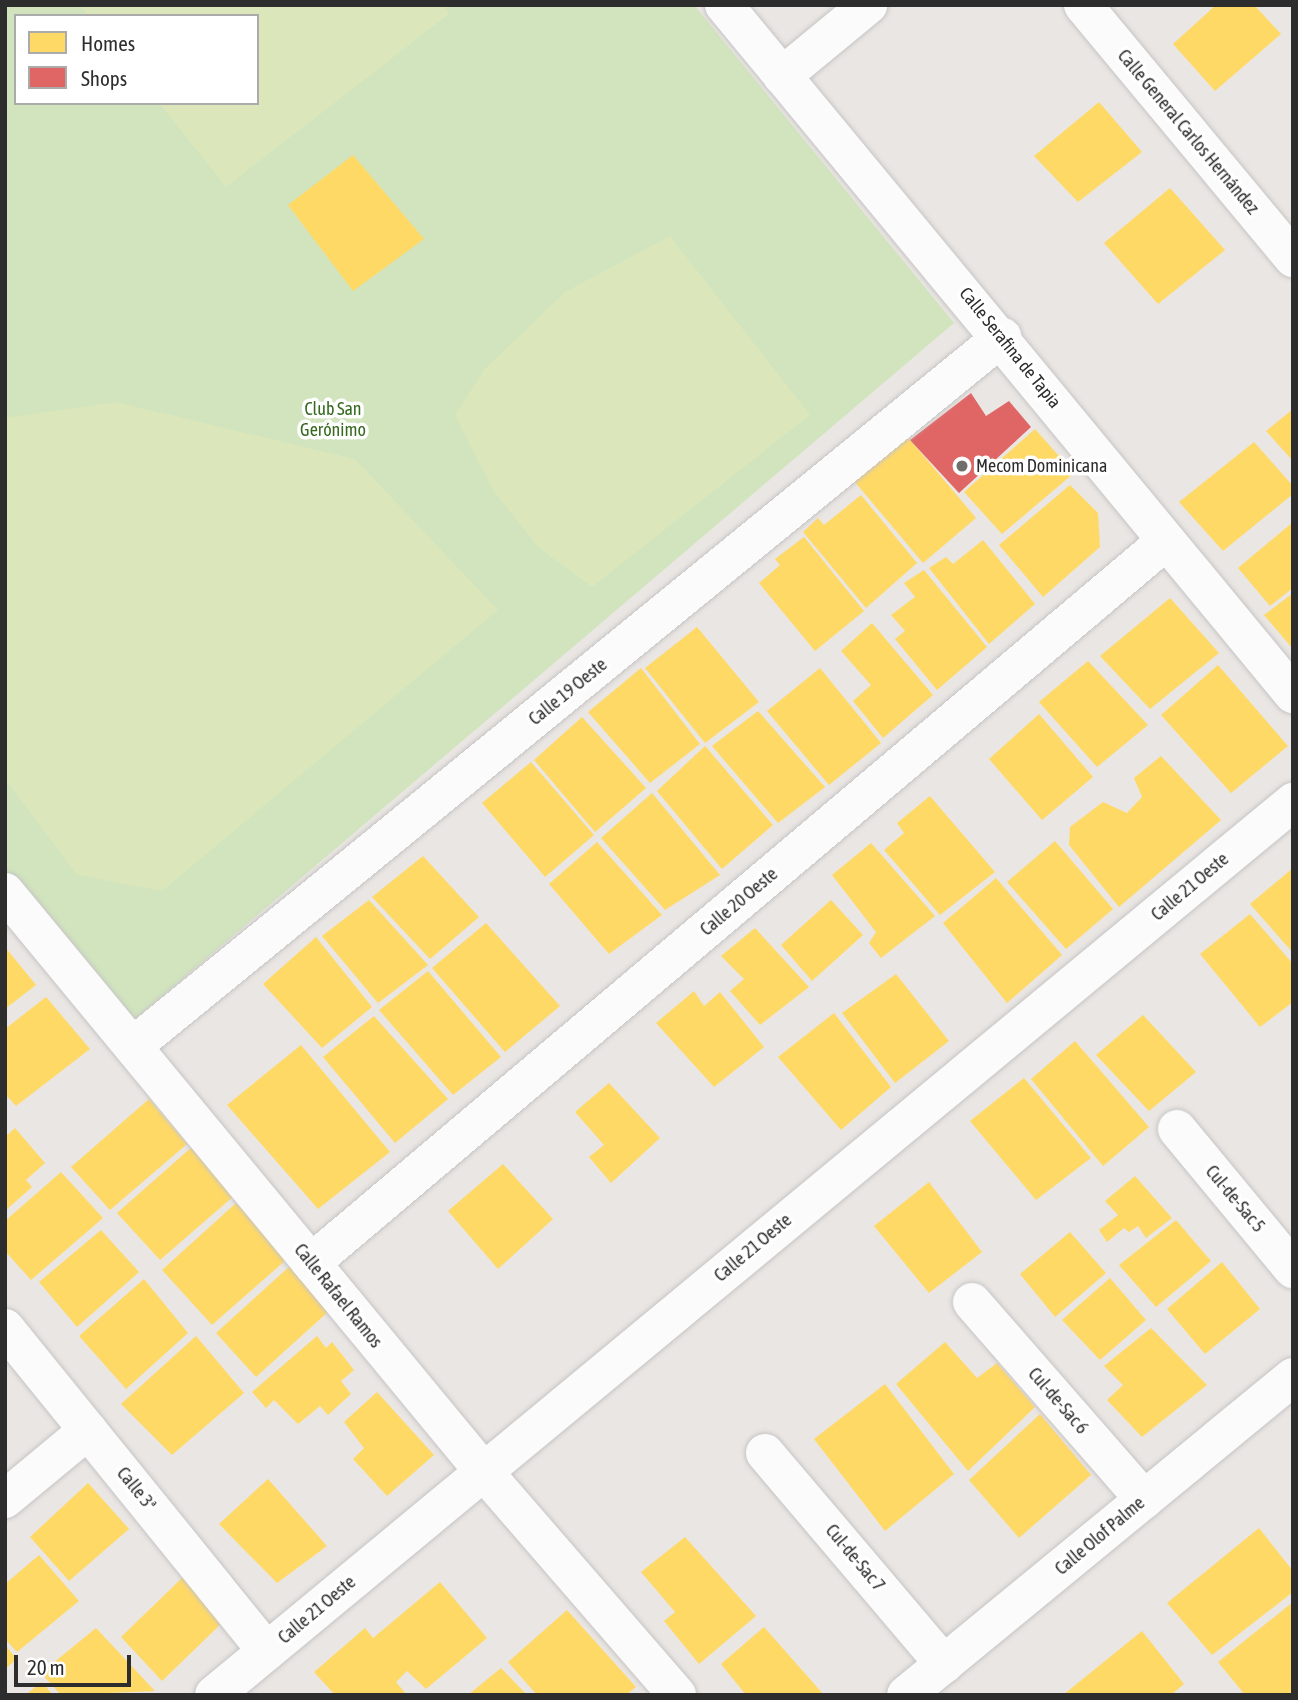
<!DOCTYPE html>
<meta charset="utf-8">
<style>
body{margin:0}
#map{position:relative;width:1298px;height:1700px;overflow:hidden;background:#eae6e3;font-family:"Asap Condensed",sans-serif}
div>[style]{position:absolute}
.green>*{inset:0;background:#d1e4be}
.pitch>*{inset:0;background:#dbe7bb}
.homes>*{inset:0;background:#ffd966}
.shops>*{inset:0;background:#e06666}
.roads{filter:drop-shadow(0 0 2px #c6c5c5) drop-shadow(0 0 2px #c6c5c5)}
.minor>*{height:38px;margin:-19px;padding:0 19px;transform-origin:19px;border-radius:19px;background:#fcfbfb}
.dots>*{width:19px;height:19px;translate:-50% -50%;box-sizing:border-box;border:4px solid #fff;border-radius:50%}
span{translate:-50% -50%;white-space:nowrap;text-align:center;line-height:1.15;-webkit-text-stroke:7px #fff;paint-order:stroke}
.street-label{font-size:18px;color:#2d2d2d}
.park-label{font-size:18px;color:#34691e}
.poi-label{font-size:18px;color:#2d2d2d}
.left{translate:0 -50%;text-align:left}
.frame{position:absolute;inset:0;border:7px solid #2d2d2d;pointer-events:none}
.legend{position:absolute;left:14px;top:14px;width:245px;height:91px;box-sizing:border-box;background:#fff;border:2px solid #ababab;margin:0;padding:9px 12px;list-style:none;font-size:21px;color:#2d2d2d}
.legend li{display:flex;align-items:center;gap:14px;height:35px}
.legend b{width:35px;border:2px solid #ababab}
.scale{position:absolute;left:14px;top:1655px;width:117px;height:32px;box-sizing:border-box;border:4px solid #2d2d2d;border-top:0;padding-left:9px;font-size:21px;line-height:24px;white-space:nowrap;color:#2d2d2d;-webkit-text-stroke:5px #fff;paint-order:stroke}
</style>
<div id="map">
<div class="green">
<div style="clip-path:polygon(evenodd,5px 5px,694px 5px,954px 323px,127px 1026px,5px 872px,5px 5px,16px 16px,257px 16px,257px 103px,16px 103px,16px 16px)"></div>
</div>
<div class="pitch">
<div style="clip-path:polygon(80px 5px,443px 5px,449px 14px,226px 187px,159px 103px,257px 103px,257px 16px,88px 16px)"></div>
<div style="clip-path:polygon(670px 236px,810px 415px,592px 587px,539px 548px,493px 490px,455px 415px,484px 370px,565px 292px)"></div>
<div style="clip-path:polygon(116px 402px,355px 459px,498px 610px,162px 891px,77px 875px,5px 779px,5px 418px)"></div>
</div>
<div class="homes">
<div style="clip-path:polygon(1216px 5px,1254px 5px,1281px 34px,1215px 91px,1173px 44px)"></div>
<div style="clip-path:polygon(1099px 102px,1142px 152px,1078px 202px,1034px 156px)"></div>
<div style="clip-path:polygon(353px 155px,424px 239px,353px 291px,288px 205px)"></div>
<div style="clip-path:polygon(1170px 188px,1225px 250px,1158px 304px,1104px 243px)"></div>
<div style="clip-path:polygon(1293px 409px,1293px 461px,1266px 431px)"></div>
<div style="clip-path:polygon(1035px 429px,1074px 473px,1002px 534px,964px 492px)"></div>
<div style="clip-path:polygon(906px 435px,976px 518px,923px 563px,854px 481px)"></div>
<div style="clip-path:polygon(1254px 442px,1293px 486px,1293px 494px,1223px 551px,1179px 502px)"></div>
<div style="clip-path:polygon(1070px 485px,1098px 513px,1100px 547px,1043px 597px,999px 545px)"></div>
<div style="clip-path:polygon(861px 495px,917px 563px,866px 608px,803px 532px,818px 518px,824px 525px)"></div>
<div style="clip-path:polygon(1293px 522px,1293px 588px,1270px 606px,1238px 568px)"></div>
<div style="clip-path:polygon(804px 537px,864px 611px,815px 651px,759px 583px,780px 565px,775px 559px)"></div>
<div style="clip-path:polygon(983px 540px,1035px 604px,989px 644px,929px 568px,946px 557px,953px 564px)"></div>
<div style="clip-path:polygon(924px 570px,987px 647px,937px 690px,895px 639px,905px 631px,891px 615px,915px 597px,904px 583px)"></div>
<div style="clip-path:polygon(1293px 593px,1293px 649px,1264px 615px)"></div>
<div style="clip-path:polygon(1170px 598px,1219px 653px,1150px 709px,1100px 656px)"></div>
<div style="clip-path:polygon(872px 623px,933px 695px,883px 738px,853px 701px,871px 685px,841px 651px)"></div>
<div style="clip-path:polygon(697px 627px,759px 702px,705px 743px,645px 668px)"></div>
<div style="clip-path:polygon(1088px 661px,1148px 725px,1097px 767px,1039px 702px)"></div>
<div style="clip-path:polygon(1218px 665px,1288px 746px,1231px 793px,1161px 715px)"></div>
<div style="clip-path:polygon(641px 668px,700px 744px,650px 783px,588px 712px)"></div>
<div style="clip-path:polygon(820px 668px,881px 743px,829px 785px,767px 711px)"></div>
<div style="clip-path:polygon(758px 711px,825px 787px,778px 823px,712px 746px)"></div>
<div style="clip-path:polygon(1039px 714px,1093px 777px,1042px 820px,989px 759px)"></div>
<div style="clip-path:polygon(582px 717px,646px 788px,595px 832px,534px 760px)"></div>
<div style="clip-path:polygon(705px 746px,773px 825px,722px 869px,657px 791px)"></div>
<div style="clip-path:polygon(1161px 756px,1221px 820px,1119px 907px,1069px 845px,1070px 827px,1103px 802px,1127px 813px,1142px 797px,1134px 778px)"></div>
<div style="clip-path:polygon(531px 762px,594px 835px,545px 877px,482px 803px)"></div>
<div style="clip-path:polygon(652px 793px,720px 875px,665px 910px,601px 838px)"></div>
<div style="clip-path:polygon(930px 796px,995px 872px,940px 915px,884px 850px,904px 833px,897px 823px)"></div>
<div style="clip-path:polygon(1055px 841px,1113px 909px,1066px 949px,1007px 882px)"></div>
<div style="clip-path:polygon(597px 842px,662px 915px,609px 954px,549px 884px)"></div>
<div style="clip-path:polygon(871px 843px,935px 916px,881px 958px,869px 943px,876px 932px,832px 875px)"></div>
<div style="clip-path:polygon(423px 856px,479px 917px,430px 959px,372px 897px)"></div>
<div style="clip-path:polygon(1293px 868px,1293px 953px,1250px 904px)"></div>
<div style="clip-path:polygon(996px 878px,1062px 955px,1007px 1003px,943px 923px)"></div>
<div style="clip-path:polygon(369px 900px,428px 965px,378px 1003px,322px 936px)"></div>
<div style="clip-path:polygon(831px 900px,863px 935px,812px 981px,781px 945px)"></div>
<div style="clip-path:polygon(1250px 914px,1293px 964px,1293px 1002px,1260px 1027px,1200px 954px)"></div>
<div style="clip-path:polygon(486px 923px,560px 1006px,505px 1052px,432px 968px)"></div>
<div style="clip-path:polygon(755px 928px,809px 987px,760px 1025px,730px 991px,744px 979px,721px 956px)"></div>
<div style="clip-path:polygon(316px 937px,372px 1007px,322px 1048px,263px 984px)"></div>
<div style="clip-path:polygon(5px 947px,36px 985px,5px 1009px)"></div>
<div style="clip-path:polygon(428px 971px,501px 1057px,453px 1095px,379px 1010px)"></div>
<div style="clip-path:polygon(896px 974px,949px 1041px,895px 1083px,842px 1013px)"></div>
<div style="clip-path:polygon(694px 991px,704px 1006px,720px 992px,764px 1047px,714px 1087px,656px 1023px)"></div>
<div style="clip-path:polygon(46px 997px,90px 1049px,16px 1106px,5px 1094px,5px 1029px)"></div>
<div style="clip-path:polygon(834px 1013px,891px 1087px,841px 1130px,778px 1057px)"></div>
<div style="clip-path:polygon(1143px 1015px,1196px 1072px,1149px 1111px,1096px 1055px)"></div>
<div style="clip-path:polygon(374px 1016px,448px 1099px,395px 1143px,323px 1057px)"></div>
<div style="clip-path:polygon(1075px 1041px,1149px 1127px,1103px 1166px,1031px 1079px)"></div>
<div style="clip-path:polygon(301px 1045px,390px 1152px,318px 1209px,227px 1105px)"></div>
<div style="clip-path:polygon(1024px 1078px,1091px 1158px,1036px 1200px,970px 1121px)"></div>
<div style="clip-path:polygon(609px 1083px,660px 1138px,611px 1183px,589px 1157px,604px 1145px,575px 1112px)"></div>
<div style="clip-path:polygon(149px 1099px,187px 1144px,110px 1210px,71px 1167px)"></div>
<div style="clip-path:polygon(15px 1128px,45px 1163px,26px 1180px,32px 1187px,5px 1211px,5px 1137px)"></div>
<div style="clip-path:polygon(193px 1146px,235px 1195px,160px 1260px,117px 1213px)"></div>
<div style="clip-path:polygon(503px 1164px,553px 1219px,498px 1269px,448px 1211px)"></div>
<div style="clip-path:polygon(61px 1172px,103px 1218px,31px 1280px,5px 1251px,5px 1221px)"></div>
<div style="clip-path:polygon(1135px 1176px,1172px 1218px,1146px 1238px,1138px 1226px,1129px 1232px,1124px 1228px,1107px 1242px,1099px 1230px,1118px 1215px,1105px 1201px)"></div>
<div style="clip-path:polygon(929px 1182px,982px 1252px,929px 1293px,874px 1226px)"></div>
<div style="clip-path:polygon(236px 1203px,287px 1259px,212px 1325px,162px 1270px)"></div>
<div style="clip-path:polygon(1176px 1220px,1211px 1261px,1156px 1307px,1119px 1265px)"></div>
<div style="clip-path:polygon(101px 1230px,139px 1272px,77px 1327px,39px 1282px)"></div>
<div style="clip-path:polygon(1070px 1232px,1106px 1273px,1055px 1317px,1020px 1274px)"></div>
<div style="clip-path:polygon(1222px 1262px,1260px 1309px,1205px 1354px,1167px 1309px)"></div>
<div style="clip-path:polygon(290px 1266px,329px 1311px,256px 1377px,216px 1333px)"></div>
<div style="clip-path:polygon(1110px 1278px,1146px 1320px,1100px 1360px,1062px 1320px)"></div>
<div style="clip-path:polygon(144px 1279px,188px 1333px,126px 1389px,79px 1336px)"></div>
<div style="clip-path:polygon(1151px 1328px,1207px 1385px,1142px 1437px,1107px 1400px,1123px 1385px,1104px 1366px)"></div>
<div style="clip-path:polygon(196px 1336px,244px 1393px,172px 1455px,121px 1404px)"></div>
<div style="clip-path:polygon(317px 1336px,326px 1348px,332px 1342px,354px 1370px,341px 1381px,351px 1394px,328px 1415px,320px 1406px,298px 1424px,274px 1400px,266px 1408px,252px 1392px)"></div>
<div style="clip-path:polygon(945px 1342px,977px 1378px,997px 1363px,1035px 1407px,968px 1471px,896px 1384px)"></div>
<div style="clip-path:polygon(885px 1384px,954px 1474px,885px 1531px,814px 1439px)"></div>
<div style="clip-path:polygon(377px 1392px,434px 1455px,387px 1496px,353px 1459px,364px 1448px,344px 1422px)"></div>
<div style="clip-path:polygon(1040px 1414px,1091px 1475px,1019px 1538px,969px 1480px)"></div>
<div style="clip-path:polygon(268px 1479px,327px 1546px,277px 1583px,219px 1524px)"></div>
<div style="clip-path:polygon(88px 1483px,129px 1529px,69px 1581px,30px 1537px)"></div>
<div style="clip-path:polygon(1259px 1528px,1293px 1571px,1293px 1592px,1212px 1655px,1167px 1603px)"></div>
<div style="clip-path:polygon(685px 1537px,756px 1616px,699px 1664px,664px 1621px,675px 1612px,641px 1572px)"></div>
<div style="clip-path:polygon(39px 1555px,79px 1601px,17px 1652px,5px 1639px,5px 1584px)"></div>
<div style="clip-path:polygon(183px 1577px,223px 1622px,162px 1681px,121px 1637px)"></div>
<div style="clip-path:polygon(440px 1582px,487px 1638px,426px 1689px,407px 1671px,396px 1682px,407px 1695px,335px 1695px,314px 1672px,365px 1628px,373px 1638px)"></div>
<div style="clip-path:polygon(1293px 1602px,1293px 1695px,1245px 1695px,1218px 1662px)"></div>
<div style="clip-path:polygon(567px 1610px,636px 1687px,626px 1695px,537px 1695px,508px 1662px)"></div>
<div style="clip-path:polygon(764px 1627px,824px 1695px,746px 1695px,721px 1664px)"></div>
<div style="clip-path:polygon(96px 1628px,155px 1691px,61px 1695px,41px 1673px)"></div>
<div style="clip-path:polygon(1142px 1631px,1184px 1684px,1171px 1695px,1063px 1695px)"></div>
<div style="clip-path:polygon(5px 1645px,17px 1659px,5px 1669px)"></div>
<div style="clip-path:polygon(501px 1668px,527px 1695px,468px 1695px)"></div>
<div style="clip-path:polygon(42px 1682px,53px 1695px,25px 1695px)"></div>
</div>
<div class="shops">
<div style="clip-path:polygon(971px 393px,986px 416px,1009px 401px,1031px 427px,959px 493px,910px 440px)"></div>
</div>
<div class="roads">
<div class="minor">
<div style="left:724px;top:5px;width:894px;rotate:50.45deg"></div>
<div style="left:1083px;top:5px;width:329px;rotate:50.3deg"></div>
<div style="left:782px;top:76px;width:112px;rotate:-39.5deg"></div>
<div style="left:5px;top:892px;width:752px;rotate:50.45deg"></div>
<div style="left:484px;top:1472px;width:295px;rotate:49.1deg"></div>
<div style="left:133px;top:1046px;width:1122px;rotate:-39.21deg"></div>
<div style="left:1177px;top:1129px;width:182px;rotate:50.4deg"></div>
<div style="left:311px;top:1263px;width:1119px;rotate:-40.18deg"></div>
<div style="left:972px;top:1302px;width:262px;rotate:48.9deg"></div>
<div style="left:5px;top:1328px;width:416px;rotate:51deg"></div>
<div style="left:765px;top:1453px;width:277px;rotate:49.7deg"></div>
<div style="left:5px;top:1499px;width:108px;rotate:-39.7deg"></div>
<div style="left:214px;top:1695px;width:1401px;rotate:-39.61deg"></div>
<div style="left:906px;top:1695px;width:501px;rotate:-39.41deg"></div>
</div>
</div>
<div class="dots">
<div style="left:962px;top:466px;background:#6f6e6d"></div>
</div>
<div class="street-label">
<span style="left:1188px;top:132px;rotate:50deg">Calle General Carlos Hernández</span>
<span style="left:1010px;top:348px;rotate:51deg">Calle Serafina de Tapia</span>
<span style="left:568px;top:692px;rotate:-39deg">Calle 19 Oeste</span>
<span style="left:1190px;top:887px;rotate:-40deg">Calle 21 Oeste</span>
<span style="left:739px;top:902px;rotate:-40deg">Calle 20 Oeste</span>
<span style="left:1235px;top:1199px;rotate:50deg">Cul-de-Sac 5</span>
<span style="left:753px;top:1248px;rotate:-40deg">Calle 21 Oeste</span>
<span style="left:338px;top:1296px;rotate:51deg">Calle Rafael Ramos</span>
<span style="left:1058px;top:1401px;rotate:49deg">Cul-de-Sac 6</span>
<span style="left:136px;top:1489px;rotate:51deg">Calle 3ª</span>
<span style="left:1100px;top:1536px;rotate:-40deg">Calle Olof Palme</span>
<span style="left:855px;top:1558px;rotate:50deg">Cul-de-Sac 7</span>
<span style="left:317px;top:1610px;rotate:-40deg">Calle 21 Oeste</span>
</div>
<div class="park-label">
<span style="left:333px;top:420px">Club San<br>Gerónimo</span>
</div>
<div class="poi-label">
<span class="left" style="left:976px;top:466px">Mecom Dominicana</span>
</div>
<div class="frame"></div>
<ul class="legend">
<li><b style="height:19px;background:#ffd966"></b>Homes</li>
<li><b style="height:19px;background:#e06666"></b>Shops</li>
</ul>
<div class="scale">20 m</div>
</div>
